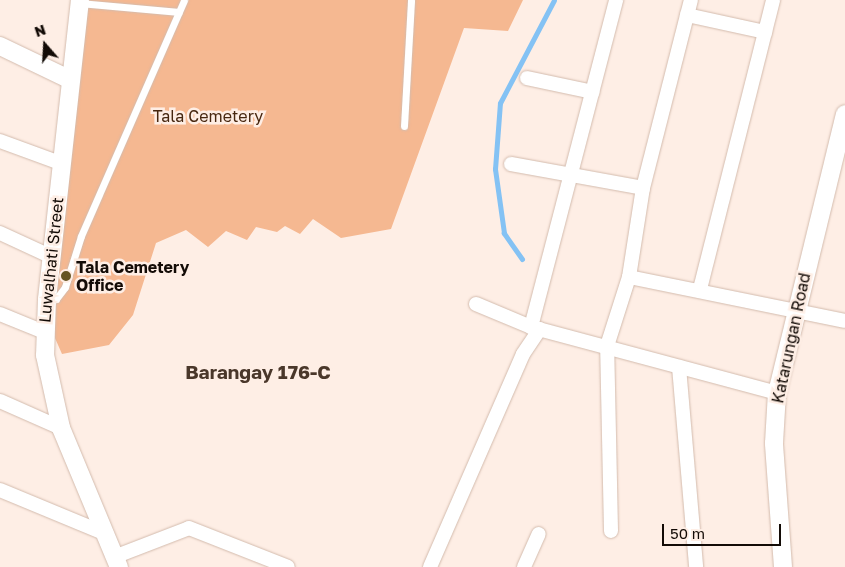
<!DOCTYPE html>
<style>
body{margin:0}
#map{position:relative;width:845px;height:567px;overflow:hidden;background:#feeee5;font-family:"Golos Text",sans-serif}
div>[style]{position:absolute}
.green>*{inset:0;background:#f5b891}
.stream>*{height:5px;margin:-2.5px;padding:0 2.5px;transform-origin:2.5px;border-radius:2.5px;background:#84c2f4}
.roads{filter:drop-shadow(0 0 1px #d3bbad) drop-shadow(0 0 1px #d3bbad)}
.service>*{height:7px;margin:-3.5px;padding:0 3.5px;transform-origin:3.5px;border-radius:3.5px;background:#fff}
.minor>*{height:14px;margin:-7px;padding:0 7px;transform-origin:7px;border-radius:7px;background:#fff}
.tertiary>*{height:18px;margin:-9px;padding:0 9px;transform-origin:9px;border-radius:9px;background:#fff}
.dots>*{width:14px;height:14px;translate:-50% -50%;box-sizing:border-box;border:2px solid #feeee5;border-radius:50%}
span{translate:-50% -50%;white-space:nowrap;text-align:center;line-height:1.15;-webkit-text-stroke:5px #feeee5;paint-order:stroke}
.park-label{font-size:16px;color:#472710}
.street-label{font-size:16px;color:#130b06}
.poi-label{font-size:16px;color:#130b06;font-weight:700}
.left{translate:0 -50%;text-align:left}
.quarter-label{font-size:19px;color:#4a372a;font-weight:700}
.north{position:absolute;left:20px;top:20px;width:50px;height:50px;-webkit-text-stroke:4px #feeee5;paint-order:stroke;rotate:341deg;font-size:14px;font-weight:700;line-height:20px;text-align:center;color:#130b06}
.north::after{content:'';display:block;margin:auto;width:18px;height:22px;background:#130b06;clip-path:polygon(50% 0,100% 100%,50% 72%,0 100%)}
.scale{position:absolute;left:662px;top:524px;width:119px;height:22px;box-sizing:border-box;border:2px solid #130b06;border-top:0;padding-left:6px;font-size:15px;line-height:18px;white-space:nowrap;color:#130b06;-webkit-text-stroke:4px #feeee5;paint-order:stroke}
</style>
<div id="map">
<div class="green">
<div style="clip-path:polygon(87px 0,523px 0,508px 31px,464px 28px,391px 229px,341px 238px,313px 219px,300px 234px,285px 226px,277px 232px,256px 227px,247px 240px,226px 231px,208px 247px,186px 230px,156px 243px,133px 315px,109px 345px,62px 354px,51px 329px)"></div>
</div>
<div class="stream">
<div style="left:522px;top:259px;width:32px;rotate:-125deg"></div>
<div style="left:504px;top:233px;width:65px;rotate:-98deg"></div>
<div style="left:495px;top:169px;width:66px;rotate:-85.7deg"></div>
<div style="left:500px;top:103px;width:116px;rotate:-62.3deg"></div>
</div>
<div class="roads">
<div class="service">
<div style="left:80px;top:3px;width:99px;rotate:5.2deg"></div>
<div style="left:404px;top:126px;width:126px;rotate:-86.8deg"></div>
<div style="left:47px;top:299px;width:9px"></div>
<div style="left:56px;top:299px;width:15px;rotate:-53deg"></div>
<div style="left:65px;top:287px;width:53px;rotate:-72.6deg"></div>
<div style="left:81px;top:236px;width:257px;rotate:-66.4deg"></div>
</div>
<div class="minor">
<div style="left:687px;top:15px;width:80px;rotate:12.3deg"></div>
<div style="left:527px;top:78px;width:67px;rotate:12deg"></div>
<div style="left:0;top:141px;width:64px;rotate:20.1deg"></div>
<div style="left:511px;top:164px;width:134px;rotate:10.3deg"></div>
<div style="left:0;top:233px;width:57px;rotate:24.8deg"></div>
<div style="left:629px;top:277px;width:220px;rotate:11.5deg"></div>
<div style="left:700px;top:289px;width:298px;rotate:-75.8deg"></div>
<div style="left:476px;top:304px;width:60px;rotate:22.7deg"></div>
<div style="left:531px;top:327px;width:255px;rotate:15deg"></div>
<div style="left:0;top:314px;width:48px;rotate:22.2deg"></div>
<div style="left:531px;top:327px;width:338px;rotate:-75.4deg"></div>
<div style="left:679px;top:367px;width:201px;rotate:85.1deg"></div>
<div style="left:0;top:401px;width:67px;rotate:23.9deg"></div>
<div style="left:0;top:490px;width:113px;rotate:22.5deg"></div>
<div style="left:611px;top:531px;width:185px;rotate:-91.2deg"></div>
<div style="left:607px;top:346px;width:72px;rotate:-72.3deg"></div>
<div style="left:629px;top:277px;width:90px;rotate:-81.1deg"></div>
<div style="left:643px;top:188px;width:194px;rotate:-75.7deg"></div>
<div style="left:114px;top:557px;width:80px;rotate:-21.1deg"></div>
<div style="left:189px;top:528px;width:106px;rotate:21.5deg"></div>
<div style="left:430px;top:567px;width:232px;rotate:-66.4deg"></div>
<div style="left:523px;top:354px;width:30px;rotate:-56deg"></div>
<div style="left:524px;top:567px;width:36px;rotate:-66deg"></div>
</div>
<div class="tertiary">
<div style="left:80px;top:0;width:301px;rotate:96.3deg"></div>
<div style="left:47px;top:299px;width:56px;rotate:92deg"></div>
<div style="left:45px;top:355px;width:75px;rotate:77.6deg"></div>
<div style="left:61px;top:428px;width:151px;rotate:67.4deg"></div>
<div style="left:0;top:46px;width:76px;rotate:25.6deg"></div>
<div style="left:783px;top:567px;width:124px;rotate:-94.2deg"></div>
<div style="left:774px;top:443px;width:50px;rotate:-86.6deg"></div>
<div style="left:777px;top:393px;width:287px;rotate:-76.3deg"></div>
</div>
</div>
<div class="dots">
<div style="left:66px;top:276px;background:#655523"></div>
</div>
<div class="park-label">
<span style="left:208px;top:116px">Tala Cemetery</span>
</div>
<div class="street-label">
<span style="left:51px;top:260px;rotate:-84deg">Luwalhati Street</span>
<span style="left:791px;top:338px;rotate:-78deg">Katarungan Road</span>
</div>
<div class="poi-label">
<span class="left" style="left:76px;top:276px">Tala Cemetery<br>Office</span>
</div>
<div class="quarter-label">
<span style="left:258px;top:372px">Barangay 176-C</span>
</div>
<div class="north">N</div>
<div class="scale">50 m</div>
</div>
